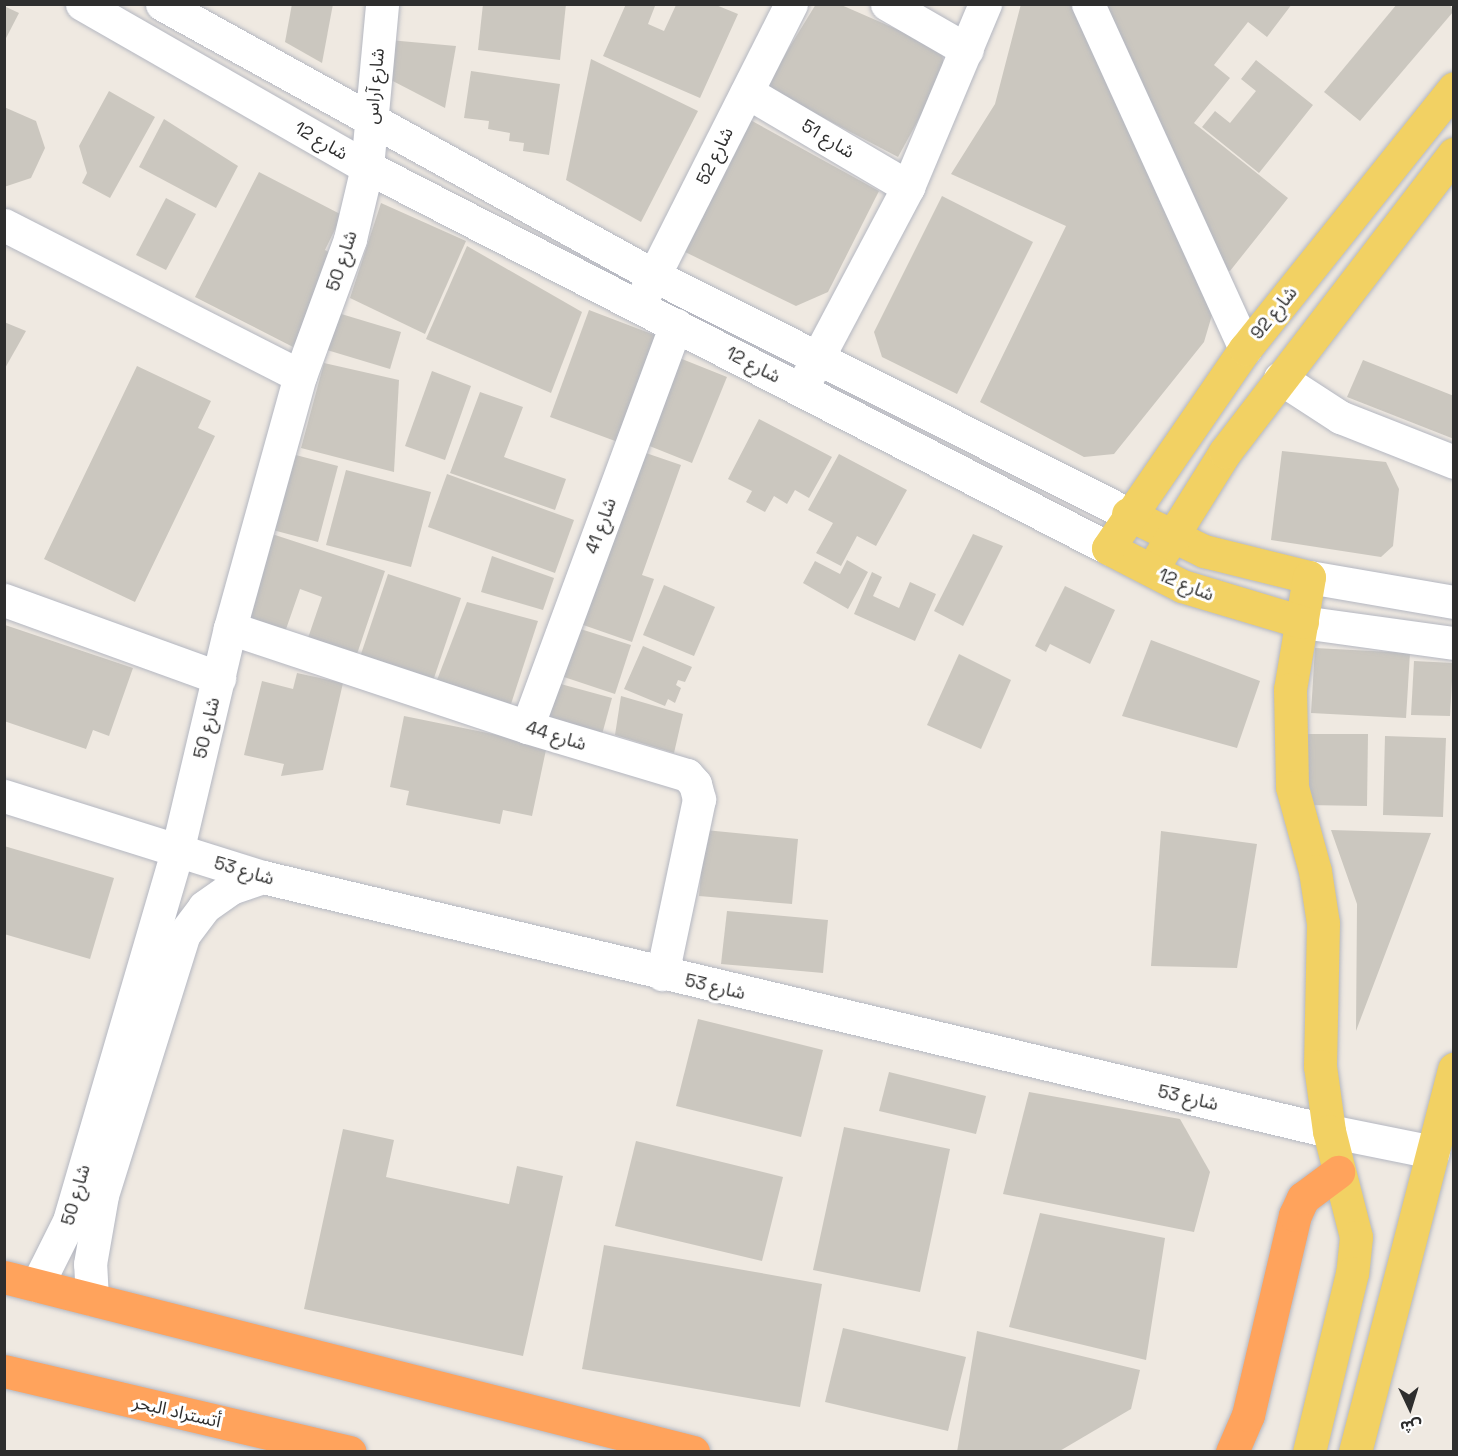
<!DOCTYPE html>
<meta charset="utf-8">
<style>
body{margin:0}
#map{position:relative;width:1458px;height:1456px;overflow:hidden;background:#efe9e1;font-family:"Space Grotesk","Noto Sans Arabic",sans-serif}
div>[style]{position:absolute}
.building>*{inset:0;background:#cbc7bf}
.roads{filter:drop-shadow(0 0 2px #b4b7c1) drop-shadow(0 0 2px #b4b7c1)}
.minor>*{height:33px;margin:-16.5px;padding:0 16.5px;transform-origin:16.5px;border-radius:16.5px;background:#fff}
.major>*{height:33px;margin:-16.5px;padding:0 16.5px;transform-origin:16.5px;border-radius:16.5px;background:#f2d163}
.highway>*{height:33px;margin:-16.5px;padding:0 16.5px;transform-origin:16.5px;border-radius:16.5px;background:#ffa35c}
span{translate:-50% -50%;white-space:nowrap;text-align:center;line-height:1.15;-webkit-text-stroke:6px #fff;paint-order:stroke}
.street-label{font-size:18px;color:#2e2e2e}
.frame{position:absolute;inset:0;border:6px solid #2e2e2e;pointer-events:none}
.north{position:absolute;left:1380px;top:1378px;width:60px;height:60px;-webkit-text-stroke:4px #fff;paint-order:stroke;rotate:176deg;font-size:16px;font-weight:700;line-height:24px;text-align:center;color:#2e2e2e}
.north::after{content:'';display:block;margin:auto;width:21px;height:27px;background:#2e2e2e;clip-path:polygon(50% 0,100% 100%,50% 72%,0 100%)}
</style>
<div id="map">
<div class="building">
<div style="clip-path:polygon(292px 4px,333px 4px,322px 63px,285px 42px)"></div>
<div style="clip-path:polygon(483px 4px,566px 4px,560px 60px,478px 50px)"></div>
<div style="clip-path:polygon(626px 4px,655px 6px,648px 24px,664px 31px,676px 5px,716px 5px,738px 14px,700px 98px,603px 56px)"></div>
<div style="clip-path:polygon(816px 4px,839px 4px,942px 49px,944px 73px,898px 157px,765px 87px)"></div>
<div style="clip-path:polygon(1021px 4px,1084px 4px,1212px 315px,1204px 342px,1114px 454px,1084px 457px,980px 402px,1066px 226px,951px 174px,995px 104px)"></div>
<div style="clip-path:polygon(1102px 4px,1292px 4px,1267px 37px,1248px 22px,1214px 65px,1230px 78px,1194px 123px,1288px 198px,1230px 271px,1211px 266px)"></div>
<div style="clip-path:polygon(1397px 4px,1450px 4px,1453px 12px,1360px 121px,1324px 92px)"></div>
<div style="clip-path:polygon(4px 6px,19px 13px,4px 42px)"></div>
<div style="clip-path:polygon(389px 40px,456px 46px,445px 108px,385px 77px)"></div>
<div style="clip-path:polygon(591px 59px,698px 111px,641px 222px,566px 180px)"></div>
<div style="clip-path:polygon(1256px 60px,1313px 105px,1259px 173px,1202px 127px,1215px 111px,1230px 123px,1256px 91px,1241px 79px)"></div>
<div style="clip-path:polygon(471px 71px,560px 84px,549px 155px,523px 151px,524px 143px,509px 141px,510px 133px,488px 129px,489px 121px,464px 118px)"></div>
<div style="clip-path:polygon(109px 91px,155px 117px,110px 198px,82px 183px,87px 173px,79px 146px)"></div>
<div style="clip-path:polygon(4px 107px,36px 121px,45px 148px,31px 178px,4px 187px)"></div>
<div style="clip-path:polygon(745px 117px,879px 191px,828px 292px,796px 306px,681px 250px)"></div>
<div style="clip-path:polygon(164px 119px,238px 166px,216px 208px,139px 167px)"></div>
<div style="clip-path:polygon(259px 172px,342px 215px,325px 250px,339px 257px,293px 347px,195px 297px)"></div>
<div style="clip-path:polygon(942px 196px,1033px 242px,957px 394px,882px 357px,874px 332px)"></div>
<div style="clip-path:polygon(166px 198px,196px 214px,166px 270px,136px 255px)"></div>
<div style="clip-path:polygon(381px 203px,466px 241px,425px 334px,350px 298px)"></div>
<div style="clip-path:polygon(467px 246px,582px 312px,551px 393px,426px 339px)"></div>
<div style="clip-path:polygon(589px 310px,665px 339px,626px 445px,550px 417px)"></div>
<div style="clip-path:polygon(338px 313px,401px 332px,390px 369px,327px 350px)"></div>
<div style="clip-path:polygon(4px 322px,26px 331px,4px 370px)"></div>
<div style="clip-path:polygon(672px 355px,727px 377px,692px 463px,637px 441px)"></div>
<div style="clip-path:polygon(1363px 360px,1454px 396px,1454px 439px,1347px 397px)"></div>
<div style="clip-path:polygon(324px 363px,399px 380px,394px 472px,301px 448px)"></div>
<div style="clip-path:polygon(137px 366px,211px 401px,198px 428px,215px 436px,135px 602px,44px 559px)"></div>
<div style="clip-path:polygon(432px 371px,471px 386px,445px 460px,405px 446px)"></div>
<div style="clip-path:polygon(480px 392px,523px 407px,504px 457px,566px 479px,555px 510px,450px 473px)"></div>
<div style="clip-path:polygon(759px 419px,832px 457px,809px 498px,795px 490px,787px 504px,774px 496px,765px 512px,746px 502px,752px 491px,728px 479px)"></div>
<div style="clip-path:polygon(1282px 451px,1386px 462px,1399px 489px,1393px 546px,1381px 557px,1271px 540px)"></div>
<div style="clip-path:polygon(643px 452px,681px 465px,642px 575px,654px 579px,632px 642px,569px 620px)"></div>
<div style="clip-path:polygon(288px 453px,338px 466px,318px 542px,269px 529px)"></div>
<div style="clip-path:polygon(839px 454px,907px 490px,876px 546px,857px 536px,841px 566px,816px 553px,833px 523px,808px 510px)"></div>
<div style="clip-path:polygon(346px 470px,431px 492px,411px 567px,326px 545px)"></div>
<div style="clip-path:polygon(447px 474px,574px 520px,555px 573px,428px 527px)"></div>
<div style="clip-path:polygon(272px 534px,385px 571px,357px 654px,308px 638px,322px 597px,300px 589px,285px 632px,243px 619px)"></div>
<div style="clip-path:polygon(973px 534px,1003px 546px,963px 626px,934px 611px)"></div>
<div style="clip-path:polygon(492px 556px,554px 578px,543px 610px,481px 592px)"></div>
<div style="clip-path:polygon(847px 560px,868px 572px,848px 609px,803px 583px,815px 561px,840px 574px)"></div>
<div style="clip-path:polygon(872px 572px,882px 577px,873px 596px,899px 608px,910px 582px,936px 594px,915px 641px,854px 614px)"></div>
<div style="clip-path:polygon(388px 574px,461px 598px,433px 681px,360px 657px)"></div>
<div style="clip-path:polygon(664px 585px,715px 607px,694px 656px,643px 635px)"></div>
<div style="clip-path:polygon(1065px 586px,1115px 610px,1090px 664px,1050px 644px,1046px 652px,1035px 646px)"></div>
<div style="clip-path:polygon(467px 602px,538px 621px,511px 704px,437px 680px)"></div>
<div style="clip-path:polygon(5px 625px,133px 668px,109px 736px,93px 730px,86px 749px,4px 721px)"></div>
<div style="clip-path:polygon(571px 626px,631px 645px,615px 694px,555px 674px)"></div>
<div style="clip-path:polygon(1151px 640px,1260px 681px,1237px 748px,1122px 716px)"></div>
<div style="clip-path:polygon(643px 646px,692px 667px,685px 682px,678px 680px,676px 685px,681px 688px,675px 703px,668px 699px,665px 706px,624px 689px)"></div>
<div style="clip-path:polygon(1315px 648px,1410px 653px,1406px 718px,1311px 713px)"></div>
<div style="clip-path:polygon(959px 654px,1011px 680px,981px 749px,927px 725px)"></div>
<div style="clip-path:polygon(1414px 661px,1453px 663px,1450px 716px,1411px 715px)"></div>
<div style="clip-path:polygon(297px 673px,343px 683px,323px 770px,281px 776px,284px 764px,244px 755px,262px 681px,293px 689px)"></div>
<div style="clip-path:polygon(546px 680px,612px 698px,601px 738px,534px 719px)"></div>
<div style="clip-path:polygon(621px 696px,683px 714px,674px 753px,615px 735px)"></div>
<div style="clip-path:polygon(404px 716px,547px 745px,532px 816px,503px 810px,500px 824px,406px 805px,409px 791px,390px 787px)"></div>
<div style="clip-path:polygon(1306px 734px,1368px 734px,1367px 806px,1305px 805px)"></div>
<div style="clip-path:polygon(1385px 736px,1446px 738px,1443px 817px,1383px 815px)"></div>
<div style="clip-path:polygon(705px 830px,798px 839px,792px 904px,699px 896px)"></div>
<div style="clip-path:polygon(1331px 830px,1431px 833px,1356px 1031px,1357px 904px)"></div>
<div style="clip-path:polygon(1161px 831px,1257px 844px,1237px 968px,1151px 966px)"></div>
<div style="clip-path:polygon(4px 846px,114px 878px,90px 959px,4px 934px)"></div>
<div style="clip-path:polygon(727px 911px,828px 920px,823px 973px,721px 964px)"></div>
<div style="clip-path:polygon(698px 1019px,823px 1050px,801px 1137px,676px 1106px)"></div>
<div style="clip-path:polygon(889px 1072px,986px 1096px,976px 1134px,879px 1111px)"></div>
<div style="clip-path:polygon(1029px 1092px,1180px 1119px,1210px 1172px,1194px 1232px,1003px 1194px)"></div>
<div style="clip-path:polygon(844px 1127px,950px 1149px,920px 1292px,813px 1270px)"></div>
<div style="clip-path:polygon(343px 1129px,394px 1140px,386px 1177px,509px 1204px,517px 1166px,563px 1176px,523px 1356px,304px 1309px)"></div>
<div style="clip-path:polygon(636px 1141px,783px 1177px,762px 1261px,615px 1226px)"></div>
<div style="clip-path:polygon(1040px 1213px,1165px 1238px,1146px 1360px,1009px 1327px)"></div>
<div style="clip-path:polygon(604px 1245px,822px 1284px,800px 1407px,582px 1369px)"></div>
<div style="clip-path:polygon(843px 1328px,966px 1357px,948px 1431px,825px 1402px)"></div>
<div style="clip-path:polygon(977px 1331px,1140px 1370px,1131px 1409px,1058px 1452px,957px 1452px)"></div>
</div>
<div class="roads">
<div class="minor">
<div style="left:82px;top:4px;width:328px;rotate:29.8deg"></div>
<div style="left:367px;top:167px;width:833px;rotate:27.21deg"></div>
<div style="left:162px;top:4px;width:563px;rotate:28.89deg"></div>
<div style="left:655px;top:276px;width:530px;rotate:26.71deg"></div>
<div style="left:887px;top:4px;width:92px;rotate:29.9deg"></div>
<div style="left:1088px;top:4px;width:379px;rotate:65.5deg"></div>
<div style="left:747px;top:92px;width:187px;rotate:30.5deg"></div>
<div style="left:4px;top:225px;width:332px;rotate:27deg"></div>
<div style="left:644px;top:295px;width:326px;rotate:-63.2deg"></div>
<div style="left:808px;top:376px;width:214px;rotate:-62.1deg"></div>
<div style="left:908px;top:187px;width:199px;rotate:-67.2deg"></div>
<div style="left:1280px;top:378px;width:72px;rotate:33deg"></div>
<div style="left:1340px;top:417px;width:123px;rotate:21.5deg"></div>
<div style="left:1309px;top:577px;width:147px;rotate:9.8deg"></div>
<div style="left:4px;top:600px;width:229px;rotate:19.9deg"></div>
<div style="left:1302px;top:622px;width:153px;rotate:7.9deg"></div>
<div style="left:230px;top:628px;width:313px;rotate:18.4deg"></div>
<div style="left:527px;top:727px;width:167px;rotate:16.7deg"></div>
<div style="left:687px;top:775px;width:12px;rotate:48deg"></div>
<div style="left:695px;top:784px;width:16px;rotate:75deg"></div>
<div style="left:699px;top:799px;width:179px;rotate:101.9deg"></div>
<div style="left:527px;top:727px;width:429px;rotate:-69.7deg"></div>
<div style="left:4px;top:796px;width:271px;rotate:17.4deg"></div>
<div style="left:263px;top:877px;width:1096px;rotate:13.4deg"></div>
<div style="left:1329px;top:1131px;width:106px;rotate:11.4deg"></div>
<div style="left:37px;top:1285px;width:72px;rotate:-63.4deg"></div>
<div style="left:69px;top:1221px;width:384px;rotate:-73.7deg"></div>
<div style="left:177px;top:852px;width:230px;rotate:-76.7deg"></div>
<div style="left:230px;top:628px;width:262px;rotate:-74.5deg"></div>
<div style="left:300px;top:376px;width:146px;rotate:-69.9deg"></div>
<div style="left:350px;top:239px;width:74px;rotate:-76.7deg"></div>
<div style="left:367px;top:167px;width:164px;rotate:-84.7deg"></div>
<div style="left:92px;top:1299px;width:35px;rotate:-93deg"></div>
<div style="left:90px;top:1264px;width:70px;rotate:-80.1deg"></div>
<div style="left:102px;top:1195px;width:274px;rotate:-72.6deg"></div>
<div style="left:184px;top:934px;width:34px;rotate:-53deg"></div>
<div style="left:204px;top:907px;width:33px;rotate:-35deg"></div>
<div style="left:231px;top:888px;width:34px;rotate:-19deg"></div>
</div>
<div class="major">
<div style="left:1128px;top:514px;width:85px;rotate:26deg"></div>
<div style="left:1204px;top:551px;width:108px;rotate:13.9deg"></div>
<div style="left:1309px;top:577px;width:114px;rotate:99.6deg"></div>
<div style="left:1290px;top:689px;width:98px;rotate:88.8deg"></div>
<div style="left:1292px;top:787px;width:87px;rotate:74.7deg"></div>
<div style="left:1315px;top:871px;width:53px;rotate:81.3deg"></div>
<div style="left:1323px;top:923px;width:143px;rotate:91.2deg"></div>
<div style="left:1320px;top:1066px;width:66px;rotate:82.1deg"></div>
<div style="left:1329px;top:1131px;width:109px;rotate:75.7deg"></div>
<div style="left:1356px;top:1237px;width:36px;rotate:96deg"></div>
<div style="left:1352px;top:1273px;width:184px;rotate:103.5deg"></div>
<div style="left:1160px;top:556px;width:123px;rotate:-58deg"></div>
<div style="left:1225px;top:452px;width:376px;rotate:-52.5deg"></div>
<div style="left:1302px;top:622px;width:125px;rotate:-163.3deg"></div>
<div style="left:1182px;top:586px;width:83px;rotate:-152.8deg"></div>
<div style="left:1108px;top:548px;width:242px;rotate:-55.5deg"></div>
<div style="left:1245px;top:349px;width:334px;rotate:-51.3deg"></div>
<div style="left:1355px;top:1452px;width:396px;rotate:-75.5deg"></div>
</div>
<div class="highway">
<div style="left:4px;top:1277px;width:711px;rotate:14.25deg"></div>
<div style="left:4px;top:1371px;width:355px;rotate:13.2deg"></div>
<div style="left:1232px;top:1452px;width:40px;rotate:-66.6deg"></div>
<div style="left:1248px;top:1415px;width:205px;rotate:-76.8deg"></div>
<div style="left:1295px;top:1215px;width:19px;rotate:-65deg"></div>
<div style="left:1303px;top:1198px;width:44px;rotate:-36.6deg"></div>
</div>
</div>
<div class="street-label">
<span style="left:375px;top:86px;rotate:-85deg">شارع آراس</span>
<span style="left:828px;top:139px;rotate:31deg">شارع 51</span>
<span style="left:321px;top:141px;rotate:30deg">شارع 12</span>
<span style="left:715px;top:156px;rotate:-64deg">شارع 52</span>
<span style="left:342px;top:261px;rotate:-72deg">شارع 50</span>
<span style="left:1274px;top:313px;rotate:-51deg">شارع 92</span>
<span style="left:753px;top:365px;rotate:27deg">شارع 12</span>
<span style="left:601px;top:526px;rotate:-70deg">شارع 41</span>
<span style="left:1186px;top:585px;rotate:22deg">شارع 12</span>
<span style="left:207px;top:728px;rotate:-77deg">شارع 50</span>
<span style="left:556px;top:736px;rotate:17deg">شارع 44</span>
<span style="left:244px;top:871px;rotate:16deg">شارع 53</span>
<span style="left:715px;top:987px;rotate:13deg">شارع 53</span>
<span style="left:1188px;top:1098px;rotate:13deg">شارع 53</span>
<span style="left:76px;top:1195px;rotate:-74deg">شارع 50</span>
<span style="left:177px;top:1412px;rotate:13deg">أتستراد البحر</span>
</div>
<div class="frame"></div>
<div class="north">ش</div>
</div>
